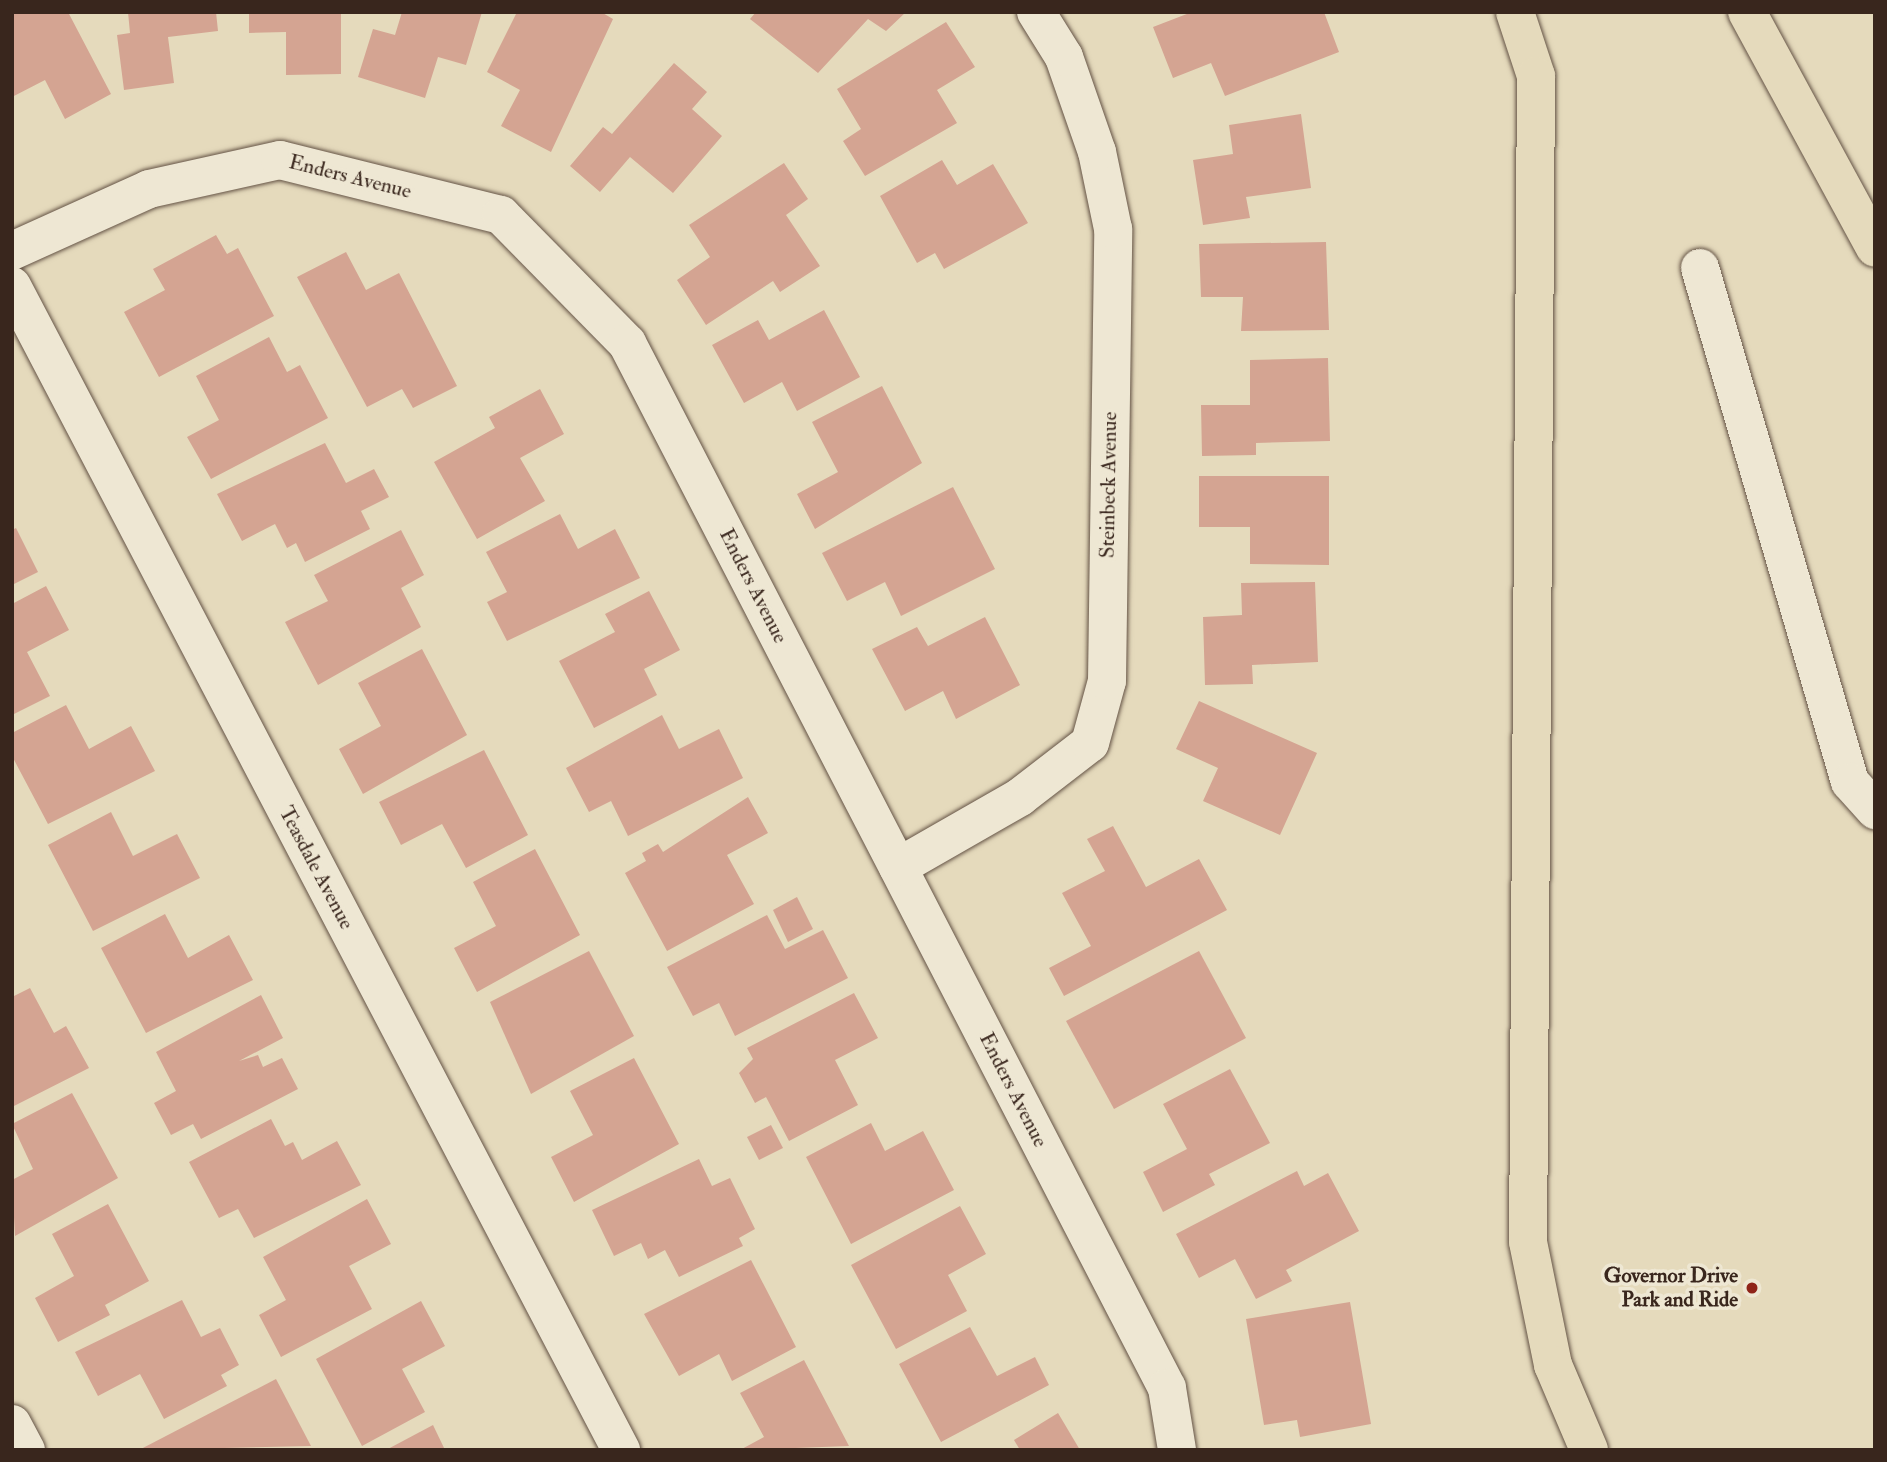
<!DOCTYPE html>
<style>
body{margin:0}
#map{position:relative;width:1887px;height:1462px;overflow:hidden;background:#e5dabc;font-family:"IM FELL Double Pica",serif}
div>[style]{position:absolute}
.building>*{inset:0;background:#d4a492}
.roads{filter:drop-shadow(0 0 2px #645345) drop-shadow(0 0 2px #645345)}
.minor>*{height:38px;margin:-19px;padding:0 19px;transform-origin:19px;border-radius:19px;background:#eee7d3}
.highway>*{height:38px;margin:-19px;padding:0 19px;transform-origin:19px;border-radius:19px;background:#e5dabc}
.dots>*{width:19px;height:19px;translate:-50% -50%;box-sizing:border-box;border:4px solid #eee7d3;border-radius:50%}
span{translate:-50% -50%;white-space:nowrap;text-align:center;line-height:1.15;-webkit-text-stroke:7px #eee7d3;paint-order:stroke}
.street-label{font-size:21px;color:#39261d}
.poi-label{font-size:21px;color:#39261d;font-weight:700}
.right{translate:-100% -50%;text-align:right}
.frame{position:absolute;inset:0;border:14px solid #39261d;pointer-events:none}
</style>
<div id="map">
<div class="building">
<div style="clip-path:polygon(12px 12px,68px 12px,111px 94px,65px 119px,45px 80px,12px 97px)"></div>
<div style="clip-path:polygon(128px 12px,216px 12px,218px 31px,168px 37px,174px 83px,124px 90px,117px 35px,130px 33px)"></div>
<div style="clip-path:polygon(249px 12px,341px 12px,341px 74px,286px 75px,286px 32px,249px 33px)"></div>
<div style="clip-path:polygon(402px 12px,482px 12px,466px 65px,438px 57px,425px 98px,358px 77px,373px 29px,395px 35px)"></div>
<div style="clip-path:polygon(517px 12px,601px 12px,613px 19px,551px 152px,501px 126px,520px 90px,487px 72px)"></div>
<div style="clip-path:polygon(756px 12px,906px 12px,886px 31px,868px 19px,818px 73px,750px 19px)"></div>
<div style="clip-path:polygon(1192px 12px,1324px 12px,1339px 52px,1225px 96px,1211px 63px,1173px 78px,1153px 27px)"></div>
<div style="clip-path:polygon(946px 22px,975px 67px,937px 90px,957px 123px,865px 176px,843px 141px,861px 129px,837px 89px)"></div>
<div style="clip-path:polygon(674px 63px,707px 92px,692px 109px,722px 136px,673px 193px,630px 157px,600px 192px,570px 166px,603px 127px,612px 134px)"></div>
<div style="clip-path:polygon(1301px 114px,1311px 188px,1246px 197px,1250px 218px,1203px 225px,1193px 160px,1233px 154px,1229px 125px)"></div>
<div style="clip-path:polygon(942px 160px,957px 185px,993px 164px,1028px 223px,944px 269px,935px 253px,917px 263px,880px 196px)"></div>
<div style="clip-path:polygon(784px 163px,808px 199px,786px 215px,820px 266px,780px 292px,773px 281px,706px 325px,677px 280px,710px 257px,689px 225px)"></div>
<div style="clip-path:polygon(216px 235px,227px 254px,238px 248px,274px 316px,159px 377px,124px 312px,165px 290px,153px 269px)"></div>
<div style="clip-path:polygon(1326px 242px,1329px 330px,1241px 331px,1243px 297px,1201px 297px,1199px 244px)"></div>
<div style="clip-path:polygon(346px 252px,366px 290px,399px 273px,457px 386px,413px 408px,402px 389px,367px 407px,297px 277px)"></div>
<div style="clip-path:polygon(824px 310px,860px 377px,797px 411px,782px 382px,744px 403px,712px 345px,758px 320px,769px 340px)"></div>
<div style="clip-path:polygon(269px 337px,287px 372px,300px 365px,328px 418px,211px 479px,187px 437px,219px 420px,196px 376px)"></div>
<div style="clip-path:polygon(1328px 358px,1330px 441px,1256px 443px,1256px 455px,1202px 456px,1201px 405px,1250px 405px,1250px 360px)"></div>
<div style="clip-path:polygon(882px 386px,922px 463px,815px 529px,797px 494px,838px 472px,812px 422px)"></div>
<div style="clip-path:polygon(540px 389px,564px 434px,520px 458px,545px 501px,477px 539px,434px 462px,495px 428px,489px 417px)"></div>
<div style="clip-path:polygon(325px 443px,346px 483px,374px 469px,389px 497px,361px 511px,370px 529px,305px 562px,296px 543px,287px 548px,275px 524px,242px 541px,217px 494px)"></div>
<div style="clip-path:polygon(1199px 476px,1329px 476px,1329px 565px,1250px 564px,1250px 527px,1199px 527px)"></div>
<div style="clip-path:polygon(953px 487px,995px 569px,901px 616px,885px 582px,847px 601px,822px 553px)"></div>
<div style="clip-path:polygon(560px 514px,578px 549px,615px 529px,640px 578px,507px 641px,487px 602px,507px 592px,486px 552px)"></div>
<div style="clip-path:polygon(16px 528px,38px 572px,12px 585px,12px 530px)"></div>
<div style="clip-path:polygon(401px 530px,424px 575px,401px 588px,421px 627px,318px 685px,285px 622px,328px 601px,314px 575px)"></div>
<div style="clip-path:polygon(1315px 582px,1318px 662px,1252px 665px,1253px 684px,1205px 685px,1203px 617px,1242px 615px,1241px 583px)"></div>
<div style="clip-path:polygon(46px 586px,69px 630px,27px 652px,50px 696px,12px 715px,12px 604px)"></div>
<div style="clip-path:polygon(649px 591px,680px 650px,644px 669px,657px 695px,594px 728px,559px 661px,615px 632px,605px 614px)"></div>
<div style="clip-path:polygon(985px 617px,1020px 685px,956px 719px,943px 691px,905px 711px,872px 649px,917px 627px,928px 646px)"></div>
<div style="clip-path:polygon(422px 649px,467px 735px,363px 794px,339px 749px,381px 726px,358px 683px)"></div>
<div style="clip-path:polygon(1199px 701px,1317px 753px,1280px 835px,1203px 801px,1218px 768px,1176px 749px)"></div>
<div style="clip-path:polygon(66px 705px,89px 749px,131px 726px,155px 771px,48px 824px,12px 756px,12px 733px)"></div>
<div style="clip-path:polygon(662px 715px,679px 749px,719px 729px,743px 778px,628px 836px,611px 801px,589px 812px,566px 768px)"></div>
<div style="clip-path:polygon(484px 750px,528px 835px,466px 868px,442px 824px,401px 845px,379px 802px)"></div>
<div style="clip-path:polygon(748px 797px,768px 833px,727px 855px,754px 904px,667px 951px,625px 873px,646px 861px,642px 853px,658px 844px,663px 852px)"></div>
<div style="clip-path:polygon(111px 812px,133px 856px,177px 834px,200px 878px,93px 931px,48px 845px)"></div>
<div style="clip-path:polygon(1113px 826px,1146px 887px,1199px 859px,1227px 910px,1064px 996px,1049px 968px,1091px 946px,1062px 893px,1105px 871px,1087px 839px)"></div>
<div style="clip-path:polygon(535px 849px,580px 935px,477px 992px,454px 948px,496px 926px,473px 882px)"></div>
<div style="clip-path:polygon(797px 897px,813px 929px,788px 942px,773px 910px)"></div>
<div style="clip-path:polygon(165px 914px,188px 958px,229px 935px,253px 980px,146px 1033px,101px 948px)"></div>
<div style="clip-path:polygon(767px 915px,785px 949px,823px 930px,848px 978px,735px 1036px,719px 1003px,693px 1016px,667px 967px)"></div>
<div style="clip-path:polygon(589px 951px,634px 1036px,531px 1094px,490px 1002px)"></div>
<div style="clip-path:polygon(1199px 951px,1246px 1038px,1114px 1109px,1066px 1021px)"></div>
<div style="clip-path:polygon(30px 988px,54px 1033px,66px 1026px,89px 1068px,12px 1107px,12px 997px)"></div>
<div style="clip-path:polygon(854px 993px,878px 1038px,835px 1060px,858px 1105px,789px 1141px,766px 1097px,755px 1103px,739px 1073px,753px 1059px,747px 1048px)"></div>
<div style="clip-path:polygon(261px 995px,283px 1038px,239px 1061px,258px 1055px,263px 1067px,282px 1058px,298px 1089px,201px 1139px,193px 1124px,171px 1135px,154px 1103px,176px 1091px,156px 1052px)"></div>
<div style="clip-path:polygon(634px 1058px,679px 1144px,574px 1202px,551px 1157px,593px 1135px,570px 1091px)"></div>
<div style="clip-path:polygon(1230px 1069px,1270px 1143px,1209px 1174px,1215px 1185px,1163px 1212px,1143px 1172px,1187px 1149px,1163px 1104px)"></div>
<div style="clip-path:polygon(72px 1093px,118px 1178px,15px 1236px,12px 1180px,33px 1169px,12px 1124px)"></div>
<div style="clip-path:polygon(271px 1119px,285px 1146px,293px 1142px,302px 1160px,337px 1141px,361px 1185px,254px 1238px,238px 1209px,219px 1218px,189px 1162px)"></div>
<div style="clip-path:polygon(871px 1123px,885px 1151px,923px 1131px,954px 1190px,851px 1244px,806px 1157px)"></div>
<div style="clip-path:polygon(771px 1125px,783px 1148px,759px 1160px,747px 1137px)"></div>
<div style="clip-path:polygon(699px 1159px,712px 1186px,730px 1178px,755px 1229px,739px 1238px,743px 1246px,679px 1277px,665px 1250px,648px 1259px,641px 1243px,614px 1256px,592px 1210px)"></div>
<div style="clip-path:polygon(1297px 1171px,1304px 1186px,1328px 1173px,1359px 1231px,1286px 1270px,1292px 1281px,1256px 1299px,1235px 1259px,1199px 1278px,1176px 1234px)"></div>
<div style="clip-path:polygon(367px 1199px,391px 1244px,349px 1266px,372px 1309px,281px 1357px,259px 1315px,286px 1300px,263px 1257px)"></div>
<div style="clip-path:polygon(108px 1204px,149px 1281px,105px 1305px,110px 1315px,58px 1342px,35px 1298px,74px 1276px,52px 1234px)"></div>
<div style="clip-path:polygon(960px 1206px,986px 1254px,948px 1275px,967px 1311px,896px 1349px,851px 1265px)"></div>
<div style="clip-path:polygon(751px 1260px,796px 1347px,732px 1381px,719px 1354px,679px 1376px,644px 1314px)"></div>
<div style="clip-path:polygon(182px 1300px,201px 1337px,220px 1328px,239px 1365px,221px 1375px,227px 1386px,164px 1419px,140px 1374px,98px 1396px,75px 1352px)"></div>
<div style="clip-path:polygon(421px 1301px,445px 1346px,402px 1369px,425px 1412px,362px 1446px,316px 1359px)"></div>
<div style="clip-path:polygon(1350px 1302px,1371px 1424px,1300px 1437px,1297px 1420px,1264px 1425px,1246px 1319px)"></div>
<div style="clip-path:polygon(970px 1327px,997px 1376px,1035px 1357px,1049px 1385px,941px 1442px,899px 1364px)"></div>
<div style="clip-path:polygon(804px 1360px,849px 1446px,740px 1450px,764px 1437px,740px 1393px)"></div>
<div style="clip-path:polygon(276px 1379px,311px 1446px,139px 1450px)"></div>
<div style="clip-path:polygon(1058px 1413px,1080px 1450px,1020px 1450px,1014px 1440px)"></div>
<div style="clip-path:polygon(433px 1425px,445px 1450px,386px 1450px)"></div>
</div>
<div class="roads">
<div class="minor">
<div style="left:12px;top:251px;width:150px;rotate:-24.3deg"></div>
<div style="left:149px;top:189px;width:134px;rotate:-12.5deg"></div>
<div style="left:280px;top:160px;width:228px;rotate:14deg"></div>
<div style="left:501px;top:215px;width:180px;rotate:45.5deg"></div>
<div style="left:627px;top:343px;width:1176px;rotate:62.67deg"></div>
<div style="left:1167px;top:1388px;width:63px;rotate:80.8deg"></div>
<div style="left:1700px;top:268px;width:535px;rotate:73.73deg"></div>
<div style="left:1850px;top:782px;width:38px;rotate:48deg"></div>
<div style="left:12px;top:286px;width:1314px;rotate:62.38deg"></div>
<div style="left:898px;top:867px;width:141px;rotate:-29.8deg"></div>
<div style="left:1020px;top:797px;width:88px;rotate:-37.6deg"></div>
<div style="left:1090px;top:743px;width:64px;rotate:-74.7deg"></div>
<div style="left:1107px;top:681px;width:452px;rotate:-89.2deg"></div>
<div style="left:1113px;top:229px;width:79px;rotate:-101.7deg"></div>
<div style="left:1097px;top:152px;width:101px;rotate:-109.2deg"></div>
<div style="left:1064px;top:57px;width:53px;rotate:-121.9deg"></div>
<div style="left:12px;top:1424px;width:30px;rotate:62deg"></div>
</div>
<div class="highway">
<div style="left:1515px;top:12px;width:67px;rotate:71.8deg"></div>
<div style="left:1536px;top:76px;width:1166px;rotate:90.39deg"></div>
<div style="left:1528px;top:1242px;width:126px;rotate:78.5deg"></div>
<div style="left:1553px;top:1365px;width:92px;rotate:67deg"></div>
<div style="left:1747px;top:12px;width:268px;rotate:61.5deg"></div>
</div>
</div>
<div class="dots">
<div style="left:1752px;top:1288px;background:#8f2418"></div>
</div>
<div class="street-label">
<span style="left:350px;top:177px;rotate:14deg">Enders Avenue</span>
<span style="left:1109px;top:485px;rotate:-89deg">Steinbeck Avenue</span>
<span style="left:753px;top:586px;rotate:63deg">Enders Avenue</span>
<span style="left:316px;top:868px;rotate:62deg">Teasdale Avenue</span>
<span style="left:1013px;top:1090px;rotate:63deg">Enders Avenue</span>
</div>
<div class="poi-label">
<span class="right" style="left:1738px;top:1288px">Governor Drive<br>Park and Ride</span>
</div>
<div class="frame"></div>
</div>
